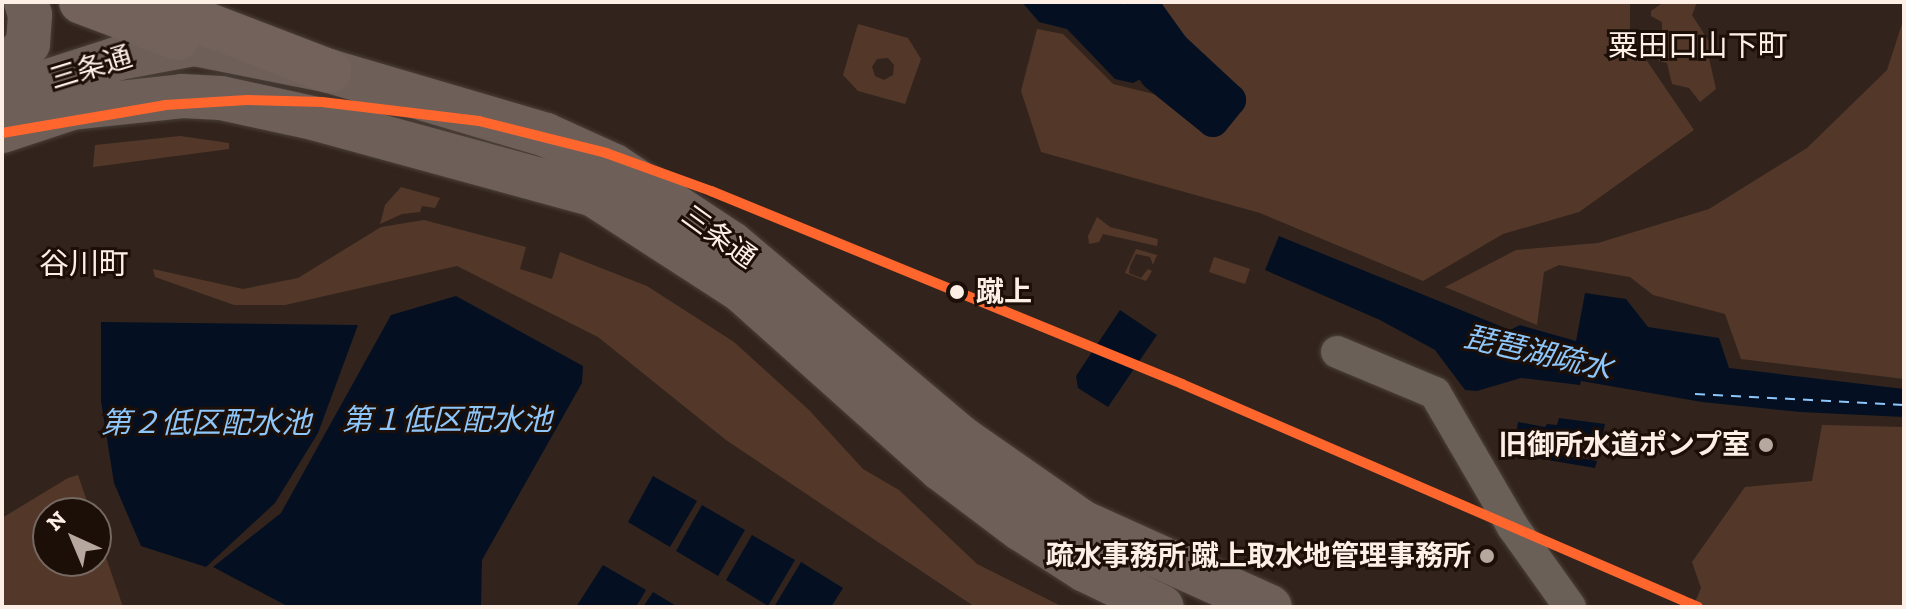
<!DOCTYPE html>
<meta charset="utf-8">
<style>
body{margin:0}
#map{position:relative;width:1906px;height:609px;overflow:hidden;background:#32241c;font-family:"Zilla Slab","Noto Sans JP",serif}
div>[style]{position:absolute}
.green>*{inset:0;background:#533829}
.water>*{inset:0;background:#041022}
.canal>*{height:32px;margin:-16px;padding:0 16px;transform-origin:16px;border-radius:16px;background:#041022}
.ferry>*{height:2px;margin-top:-1px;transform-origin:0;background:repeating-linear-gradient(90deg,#8dc6fb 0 10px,transparent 0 18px)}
.roads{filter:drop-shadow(0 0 2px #4a3f39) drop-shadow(0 0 2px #4a3f39)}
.street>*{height:32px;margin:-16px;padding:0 16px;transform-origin:16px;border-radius:16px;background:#6b6058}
.secondary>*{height:44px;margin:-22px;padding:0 22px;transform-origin:22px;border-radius:22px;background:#6e6059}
.primary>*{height:44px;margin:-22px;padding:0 22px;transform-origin:22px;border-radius:22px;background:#73625b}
.metro-1>*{height:10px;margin:-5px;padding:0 5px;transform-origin:5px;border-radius:5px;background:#ff662d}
.dots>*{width:22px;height:22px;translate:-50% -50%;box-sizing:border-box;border:4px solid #1b0f08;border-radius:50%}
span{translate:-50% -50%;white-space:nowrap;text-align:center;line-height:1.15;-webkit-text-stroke:6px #1b0f08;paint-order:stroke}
.street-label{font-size:28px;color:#fdeee6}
.stop-label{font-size:28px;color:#fdeee6;font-weight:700}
.left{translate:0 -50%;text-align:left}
.poi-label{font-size:28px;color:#fdeee6;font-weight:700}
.right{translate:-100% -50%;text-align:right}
.neighbourhood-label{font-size:30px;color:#fdeee6}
.water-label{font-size:30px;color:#8dc6fb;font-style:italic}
.frame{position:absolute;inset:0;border:4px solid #fdeee6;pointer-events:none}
.north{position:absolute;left:32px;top:497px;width:80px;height:80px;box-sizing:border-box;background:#1b0f08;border:2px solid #756861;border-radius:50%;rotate:316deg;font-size:22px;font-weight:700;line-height:32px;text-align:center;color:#fdeee6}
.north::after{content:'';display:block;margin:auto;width:28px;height:36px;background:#b6a79f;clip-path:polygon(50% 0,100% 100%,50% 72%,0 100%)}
</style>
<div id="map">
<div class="green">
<div style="clip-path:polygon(1143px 2px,1630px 2px,1630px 36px,1694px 130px,1579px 212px,1503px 234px,1423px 281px,1260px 213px,1041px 152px,1021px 91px,1037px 29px,1063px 34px,1113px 84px,1170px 98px,1212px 127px,1235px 99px,1175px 47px)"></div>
<div style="clip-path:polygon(1664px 2px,1697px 2px,1692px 15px,1715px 51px,1716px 55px,1709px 58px,1716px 89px,1700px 102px,1689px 88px,1672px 84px,1667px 63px,1659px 61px,1653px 53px,1662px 45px,1662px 22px,1651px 16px,1651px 11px)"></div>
<div style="clip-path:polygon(1904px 18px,1904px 379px,1741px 359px,1725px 314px,1653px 295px,1630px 277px,1559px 265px,1544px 272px,1537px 325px,1445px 287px,1516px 250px,1598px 243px,1709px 209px,1807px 148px,1887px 70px)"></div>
<div style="clip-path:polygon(evenodd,858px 24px,908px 38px,921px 59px,905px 104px,858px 91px,843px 75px,858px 24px,888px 58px,894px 65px,893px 75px,884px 80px,875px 76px,872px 67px,877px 59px,888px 58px)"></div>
<div style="clip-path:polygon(180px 136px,229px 143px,229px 149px,93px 167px,95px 145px)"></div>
<div style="clip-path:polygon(401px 187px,440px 198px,435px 208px,422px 206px,420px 212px,402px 214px,380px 224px,385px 205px)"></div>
<div style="clip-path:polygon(1097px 217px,1110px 227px,1158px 239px,1157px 246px,1103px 234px,1099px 242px,1089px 244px,1088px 236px)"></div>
<div style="clip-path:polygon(424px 220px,526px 247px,520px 269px,552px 279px,560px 252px,647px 286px,734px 342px,809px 410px,863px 469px,899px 490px,977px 564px,1063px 607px,975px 607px,726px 440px,598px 337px,457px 266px,285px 305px,234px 305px,155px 277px,153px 269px,243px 289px,298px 278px,381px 227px)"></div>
<div style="clip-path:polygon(1136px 249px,1157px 255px,1153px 265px,1150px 257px,1136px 254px,1130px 266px,1129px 273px,1141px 278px,1148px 269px,1152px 271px,1146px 281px,1125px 273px)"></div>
<div style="clip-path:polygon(1214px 257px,1250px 269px,1245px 284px,1209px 272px)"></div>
<div style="clip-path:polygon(1822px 425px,1904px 427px,1904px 607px,1693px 607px,1701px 588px,1692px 562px,1745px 487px,1812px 481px)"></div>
<div style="clip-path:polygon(78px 475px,91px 513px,48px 513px,48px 561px,96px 561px,96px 528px,123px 607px,2px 607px,2px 518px,68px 478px)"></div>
</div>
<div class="water">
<div style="clip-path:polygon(1022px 2px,1086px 2px,1144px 77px,1133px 83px,1115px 79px,1067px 29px,1039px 22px)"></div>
<div style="clip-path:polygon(1279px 236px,1510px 330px,1520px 325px,1576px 341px,1585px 293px,1626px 299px,1648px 327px,1719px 338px,1729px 368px,1904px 389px,1904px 417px,1800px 412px,1702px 402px,1581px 381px,1580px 385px,1521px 378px,1477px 391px,1465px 390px,1435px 350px,1380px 320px,1265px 270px)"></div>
<div style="clip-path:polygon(456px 296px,583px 366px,582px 383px,482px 560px,481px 607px,289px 607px,213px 567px,281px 513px,391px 315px)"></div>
<div style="clip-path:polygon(1120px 310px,1157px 335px,1108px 407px,1078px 388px,1076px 376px)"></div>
<div style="clip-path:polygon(101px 322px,358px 325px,318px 433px,275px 503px,206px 567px,141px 546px,114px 483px,101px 401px)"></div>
<div style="clip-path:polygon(1559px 418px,1605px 424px,1600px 446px,1516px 434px,1518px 422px,1545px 427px,1547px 424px,1557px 425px)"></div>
<div style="clip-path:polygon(1513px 447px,1597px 461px,1595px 468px,1512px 454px)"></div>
<div style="clip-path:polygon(653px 476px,697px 501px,670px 547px,628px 522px)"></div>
<div style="clip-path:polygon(702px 505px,745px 530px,718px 576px,676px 551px)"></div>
<div style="clip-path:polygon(752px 535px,795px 560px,768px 606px,726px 580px)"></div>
<div style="clip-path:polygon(801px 562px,843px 588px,831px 607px,774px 607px)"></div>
<div style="clip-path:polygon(603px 565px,646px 590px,636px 607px,576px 607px)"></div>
<div style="clip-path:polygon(653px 592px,678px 607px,643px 607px)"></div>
</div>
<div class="canal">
<div style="left:1103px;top:2px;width:90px;rotate:54deg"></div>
<div style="left:1156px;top:75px;width:73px;rotate:38.9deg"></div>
<div style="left:1213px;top:121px;width:27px;rotate:-51deg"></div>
<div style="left:1230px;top:100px;width:76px;rotate:-137.1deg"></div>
<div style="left:1174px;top:48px;width:57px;rotate:-125.7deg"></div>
</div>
<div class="ferry">
<div style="left:1695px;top:394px;width:209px;rotate:3deg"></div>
</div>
<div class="roads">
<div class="street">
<div style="left:1337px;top:352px;width:106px;rotate:22.7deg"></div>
<div style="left:1435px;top:393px;width:155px;rotate:59.8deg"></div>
<div style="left:1513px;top:527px;width:98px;rotate:54.5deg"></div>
</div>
<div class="secondary">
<div style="left:2px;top:67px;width:13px;rotate:-29deg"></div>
<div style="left:13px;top:61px;width:23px;rotate:-49deg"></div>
<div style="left:28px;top:44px;width:29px;rotate:-86deg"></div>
<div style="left:30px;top:15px;width:14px;rotate:-107deg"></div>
<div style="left:2px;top:96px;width:124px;rotate:-17.9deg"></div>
<div style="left:120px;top:58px;width:75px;rotate:-10.7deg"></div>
<div style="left:194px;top:44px;width:138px;rotate:11.3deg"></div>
<div style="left:329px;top:71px;width:226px;rotate:16.4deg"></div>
<div style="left:546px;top:135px;width:75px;rotate:24.5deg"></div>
<div style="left:614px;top:166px;width:141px;rotate:33.5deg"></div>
<div style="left:732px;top:244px;width:299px;rotate:40.2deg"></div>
<div style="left:960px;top:437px;width:149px;rotate:34.9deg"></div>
<div style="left:1082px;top:522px;width:206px;rotate:24.3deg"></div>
<div style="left:2px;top:131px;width:74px;rotate:-18.2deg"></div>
<div style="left:72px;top:108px;width:111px;rotate:-6.2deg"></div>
<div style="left:182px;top:96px;width:39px;rotate:3deg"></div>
<div style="left:221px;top:98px;width:98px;rotate:12.3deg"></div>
<div style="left:317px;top:119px;width:287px;rotate:15.3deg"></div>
<div style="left:594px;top:195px;width:175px;rotate:32.9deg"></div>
<div style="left:741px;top:290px;width:268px;rotate:41.8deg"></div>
<div style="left:941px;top:469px;width:100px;rotate:36.9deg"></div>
<div style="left:1021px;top:529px;width:76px;rotate:32.6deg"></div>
<div style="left:1085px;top:570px;width:85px;rotate:25.7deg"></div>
</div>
<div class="primary">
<div style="left:81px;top:2px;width:103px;rotate:20.6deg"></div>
<div style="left:149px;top:2px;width:193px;rotate:21deg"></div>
</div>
</div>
<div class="metro-1">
<div style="left:2px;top:133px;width:165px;rotate:-9.7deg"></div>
<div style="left:165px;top:105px;width:82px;rotate:-3.5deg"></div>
<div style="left:247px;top:100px;width:75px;rotate:1.5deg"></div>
<div style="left:322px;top:102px;width:158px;rotate:6.9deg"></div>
<div style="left:479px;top:121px;width:131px;rotate:14.1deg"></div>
<div style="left:606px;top:153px;width:112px;rotate:19.9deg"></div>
<div style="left:711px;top:191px;width:509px;rotate:22.28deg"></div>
<div style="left:1182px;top:384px;width:562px;rotate:23.37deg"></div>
</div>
<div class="dots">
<div style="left:957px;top:292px;background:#fdeee6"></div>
<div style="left:1766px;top:445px;background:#b6a79f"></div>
<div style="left:1487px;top:556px;background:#b6a79f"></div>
</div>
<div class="street-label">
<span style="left:91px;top:68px;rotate:-17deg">三条通</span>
<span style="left:719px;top:237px;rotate:36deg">三条通</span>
</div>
<div class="stop-label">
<span class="left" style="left:976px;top:292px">蹴上</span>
</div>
<div class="poi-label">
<span class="right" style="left:1750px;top:445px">旧御所水道ポンプ室</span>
<span class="right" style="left:1471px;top:556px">疏水事務所 蹴上取水地管理事務所</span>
</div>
<div class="neighbourhood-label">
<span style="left:1698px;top:46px">粟田口山下町</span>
<span style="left:84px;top:264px">谷川町</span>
</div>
<div class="water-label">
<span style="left:1538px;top:353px;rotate:13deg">琵琶湖疏水</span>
<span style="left:447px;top:420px">第１低区配水池</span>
<span style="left:206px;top:423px">第２低区配水池</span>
</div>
<div class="frame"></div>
<div class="north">N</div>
</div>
